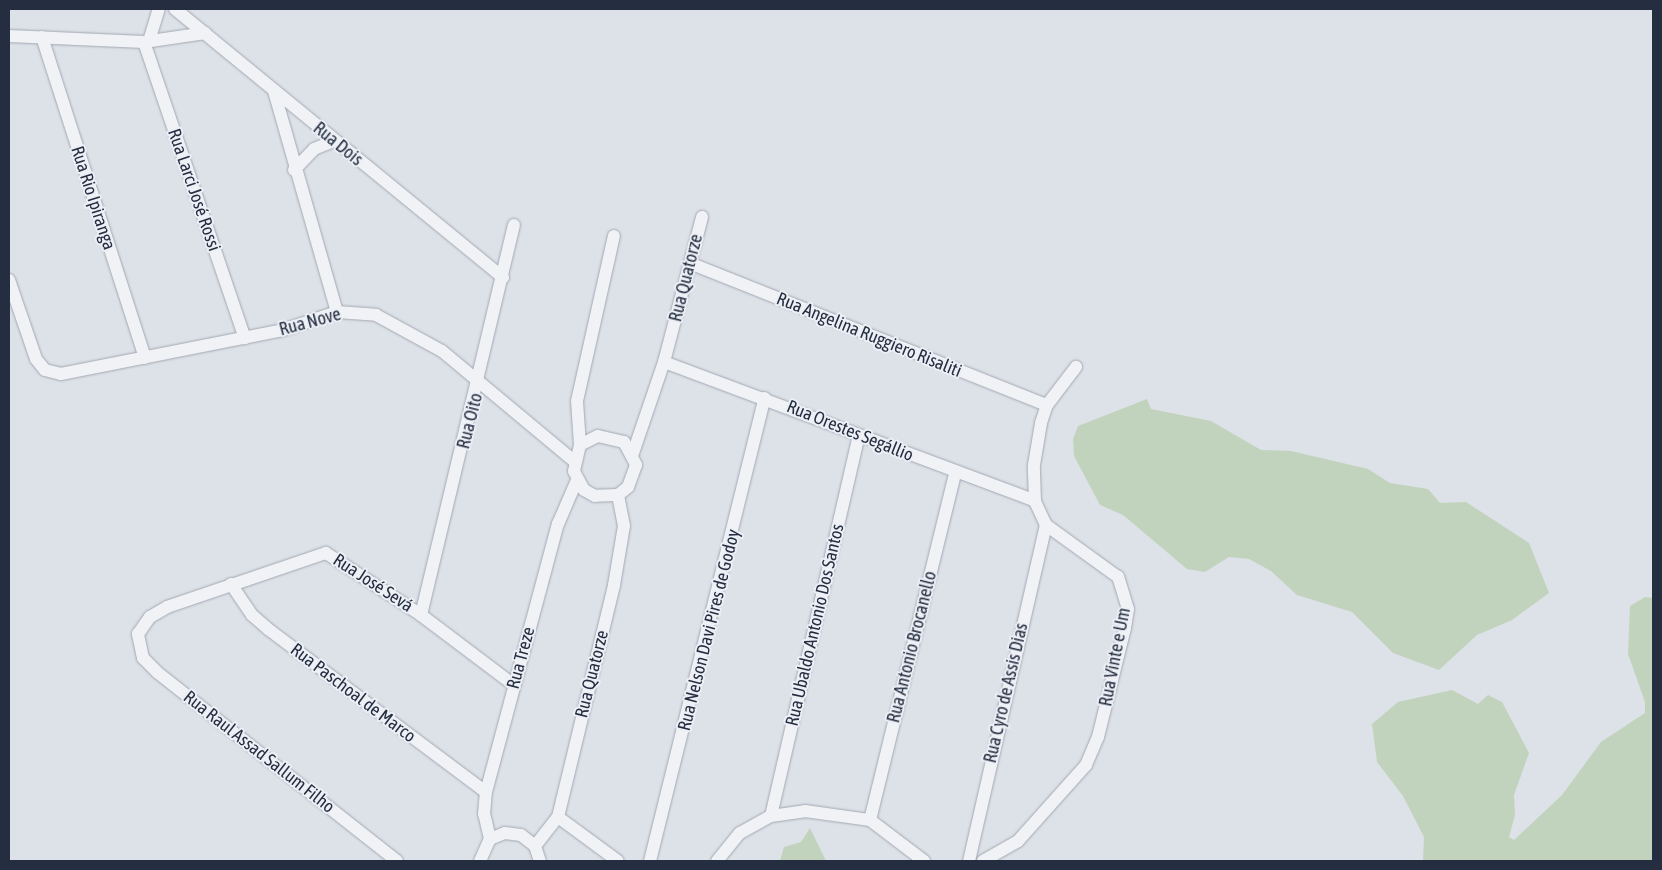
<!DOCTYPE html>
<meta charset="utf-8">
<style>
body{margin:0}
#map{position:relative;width:1662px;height:870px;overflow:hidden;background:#dde1e8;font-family:"Asap Condensed",sans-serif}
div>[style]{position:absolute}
.green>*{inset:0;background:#c2d3bd}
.roads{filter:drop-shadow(0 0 1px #a2a8b2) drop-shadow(0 0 1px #a2a8b2)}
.minor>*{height:12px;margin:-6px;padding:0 6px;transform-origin:6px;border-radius:6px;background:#f0f2f6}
span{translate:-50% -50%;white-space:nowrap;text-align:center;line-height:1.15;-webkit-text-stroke:4px #ecf0f6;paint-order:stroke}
.street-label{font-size:18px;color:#252e40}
.frame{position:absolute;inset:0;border:10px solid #252e40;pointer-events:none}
</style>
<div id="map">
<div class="green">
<div style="clip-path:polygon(1147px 399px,1151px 409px,1211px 421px,1261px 450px,1291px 451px,1368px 469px,1390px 483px,1428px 489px,1440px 503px,1466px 502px,1529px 543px,1549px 593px,1512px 620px,1477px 635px,1439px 670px,1393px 653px,1352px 612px,1297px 595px,1271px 571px,1249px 559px,1229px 557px,1205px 572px,1187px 569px,1123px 515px,1100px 505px,1074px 456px,1073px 439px,1078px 426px)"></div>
<div style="clip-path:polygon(1645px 597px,1653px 598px,1653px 861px,1423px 861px,1424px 837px,1403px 796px,1377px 762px,1372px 724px,1398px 702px,1452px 690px,1478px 704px,1488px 695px,1502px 702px,1529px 753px,1514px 795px,1515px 815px,1509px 837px,1514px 840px,1562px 795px,1601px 742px,1645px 713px,1645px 702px,1628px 654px,1630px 606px)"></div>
<div style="clip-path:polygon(810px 828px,826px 861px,780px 861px,784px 847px,801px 842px)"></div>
</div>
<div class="roads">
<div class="minor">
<div style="left:175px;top:9px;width:424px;rotate:39.3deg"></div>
<div style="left:9px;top:36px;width:135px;rotate:2.5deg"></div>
<div style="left:144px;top:42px;width:62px;rotate:-8.4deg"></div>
<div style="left:42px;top:37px;width:337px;rotate:72.2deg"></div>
<div style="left:149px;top:41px;width:34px;rotate:-73deg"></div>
<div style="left:144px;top:42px;width:313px;rotate:71.2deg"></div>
<div style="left:274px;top:91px;width:230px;rotate:74.1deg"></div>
<div style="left:294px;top:170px;width:29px;rotate:-46deg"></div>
<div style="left:314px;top:149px;width:22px;rotate:-22deg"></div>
<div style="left:692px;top:264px;width:382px;rotate:21.7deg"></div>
<div style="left:9px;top:280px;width:83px;rotate:71.1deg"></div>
<div style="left:36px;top:359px;width:14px;rotate:51deg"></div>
<div style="left:45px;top:370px;width:16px;rotate:14deg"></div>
<div style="left:61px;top:374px;width:226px;rotate:-11.2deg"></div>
<div style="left:283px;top:330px;width:57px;rotate:-18.4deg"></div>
<div style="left:337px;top:312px;width:39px;rotate:4deg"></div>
<div style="left:376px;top:315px;width:75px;rotate:28.6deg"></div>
<div style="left:442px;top:351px;width:172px;rotate:39.8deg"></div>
<div style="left:664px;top:362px;width:396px;rotate:20.5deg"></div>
<div style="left:580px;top:445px;width:20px;rotate:-27deg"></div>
<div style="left:598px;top:436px;width:27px;rotate:13deg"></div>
<div style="left:624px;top:442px;width:26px;rotate:62deg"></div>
<div style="left:636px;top:465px;width:23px;rotate:110deg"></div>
<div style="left:628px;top:487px;width:13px;rotate:141deg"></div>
<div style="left:618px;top:495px;width:23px;rotate:178deg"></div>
<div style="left:595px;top:496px;width:13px;rotate:-151deg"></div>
<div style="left:584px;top:490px;width:21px;rotate:-118deg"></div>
<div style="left:574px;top:471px;width:27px;rotate:-77deg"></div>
<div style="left:580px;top:445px;width:44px;rotate:-93.9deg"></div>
<div style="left:577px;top:401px;width:169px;rotate:-77.4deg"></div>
<div style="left:633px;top:453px;width:96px;rotate:-71.2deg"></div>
<div style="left:664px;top:362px;width:150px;rotate:-75.3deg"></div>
<div style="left:231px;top:584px;width:37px;rotate:56deg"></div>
<div style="left:252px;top:615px;width:21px;rotate:41deg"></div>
<div style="left:268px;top:629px;width:272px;rotate:36.8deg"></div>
<div style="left:421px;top:615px;width:401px;rotate:-76.6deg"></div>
<div style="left:771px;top:816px;width:391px;rotate:-77deg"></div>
<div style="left:558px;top:817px;width:74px;rotate:36.3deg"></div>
<div style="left:870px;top:820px;width:357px;rotate:-76.2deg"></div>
<div style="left:490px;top:839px;width:26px;rotate:-103deg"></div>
<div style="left:484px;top:814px;width:22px;rotate:-85deg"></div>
<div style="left:486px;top:792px;width:278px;rotate:-75deg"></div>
<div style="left:558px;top:524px;width:48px;rotate:-66.6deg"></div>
<div style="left:535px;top:846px;width:37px;rotate:-52deg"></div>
<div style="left:558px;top:817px;width:239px;rotate:-76.4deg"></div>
<div style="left:614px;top:585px;width:60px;rotate:-80.4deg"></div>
<div style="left:624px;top:526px;width:32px;rotate:-101deg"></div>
<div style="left:397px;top:861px;width:305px;rotate:-141.8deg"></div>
<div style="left:157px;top:672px;width:20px;rotate:-135deg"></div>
<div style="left:143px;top:658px;width:25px;rotate:-102deg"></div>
<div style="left:138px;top:634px;width:21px;rotate:-55deg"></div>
<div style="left:150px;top:617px;width:20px;rotate:-30deg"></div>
<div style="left:167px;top:607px;width:168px;rotate:-18.8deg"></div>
<div style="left:326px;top:553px;width:113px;rotate:33.1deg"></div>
<div style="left:421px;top:615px;width:116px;rotate:37deg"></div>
<div style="left:480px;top:861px;width:24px;rotate:-66deg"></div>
<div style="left:490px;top:839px;width:16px;rotate:-22deg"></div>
<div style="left:505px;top:833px;width:16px;rotate:7deg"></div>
<div style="left:521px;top:835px;width:18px;rotate:38deg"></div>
<div style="left:535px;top:846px;width:16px;rotate:72deg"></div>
<div style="left:650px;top:861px;width:477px;rotate:-76.1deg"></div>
<div style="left:717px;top:861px;width:36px;rotate:-51deg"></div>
<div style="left:740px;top:833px;width:35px;rotate:-29deg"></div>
<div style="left:771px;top:816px;width:34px;rotate:-8deg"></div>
<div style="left:805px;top:811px;width:66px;rotate:7.9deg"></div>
<div style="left:870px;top:820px;width:68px;rotate:37.2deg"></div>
<div style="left:969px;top:861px;width:345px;rotate:-77.1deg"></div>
<div style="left:983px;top:861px;width:40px;rotate:-29.7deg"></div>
<div style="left:1018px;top:841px;width:102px;rotate:-48.2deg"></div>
<div style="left:1086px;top:765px;width:30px;rotate:-67deg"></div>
<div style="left:1098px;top:737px;width:112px;rotate:-76.1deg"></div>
<div style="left:1125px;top:628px;width:19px;rotate:-81deg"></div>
<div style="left:1128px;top:609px;width:34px;rotate:-107deg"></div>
<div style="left:1118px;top:577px;width:89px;rotate:-144.2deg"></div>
<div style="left:1046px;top:525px;width:26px;rotate:-115deg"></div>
<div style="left:1035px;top:501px;width:36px;rotate:-92deg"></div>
<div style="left:1034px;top:465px;width:43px;rotate:-80.5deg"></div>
<div style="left:1041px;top:423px;width:19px;rotate:-72deg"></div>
<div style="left:1047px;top:405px;width:48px;rotate:-52.7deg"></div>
</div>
</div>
<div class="street-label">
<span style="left:338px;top:144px;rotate:39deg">Rua Dois</span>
<span style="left:194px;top:190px;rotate:71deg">Rua Larci José Rossi</span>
<span style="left:93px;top:198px;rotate:72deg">Rua Rio Ipiranga</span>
<span style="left:686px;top:278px;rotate:-76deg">Rua Quatorze</span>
<span style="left:310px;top:322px;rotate:-15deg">Rua Nove</span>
<span style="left:869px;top:335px;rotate:22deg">Rua Angelina Ruggiero Risaliti</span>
<span style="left:470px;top:421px;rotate:-76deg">Rua Oito</span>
<span style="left:850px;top:431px;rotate:22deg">Rua Orestes Segállio</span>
<span style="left:373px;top:583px;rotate:33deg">Rua José Sevá</span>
<span style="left:815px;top:625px;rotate:-77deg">Rua Ubaldo Antonio Dos Santos</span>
<span style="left:709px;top:630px;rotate:-76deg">Rua Nelson Davi Pires de Godoy</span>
<span style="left:912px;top:647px;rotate:-76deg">Rua Antonio Brocanello</span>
<span style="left:1115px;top:657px;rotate:-79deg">Rua Vinte e Um</span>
<span style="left:521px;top:658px;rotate:-75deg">Rua Treze</span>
<span style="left:592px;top:674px;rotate:-76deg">Rua Quatorze</span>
<span style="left:353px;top:693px;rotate:37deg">Rua Paschoal de Marco</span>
<span style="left:1006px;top:693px;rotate:-77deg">Rua Cyro de Assis Dias</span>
<span style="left:259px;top:752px;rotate:38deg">Rua Raul Assad Sallum Filho</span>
</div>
<div class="frame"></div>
</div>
